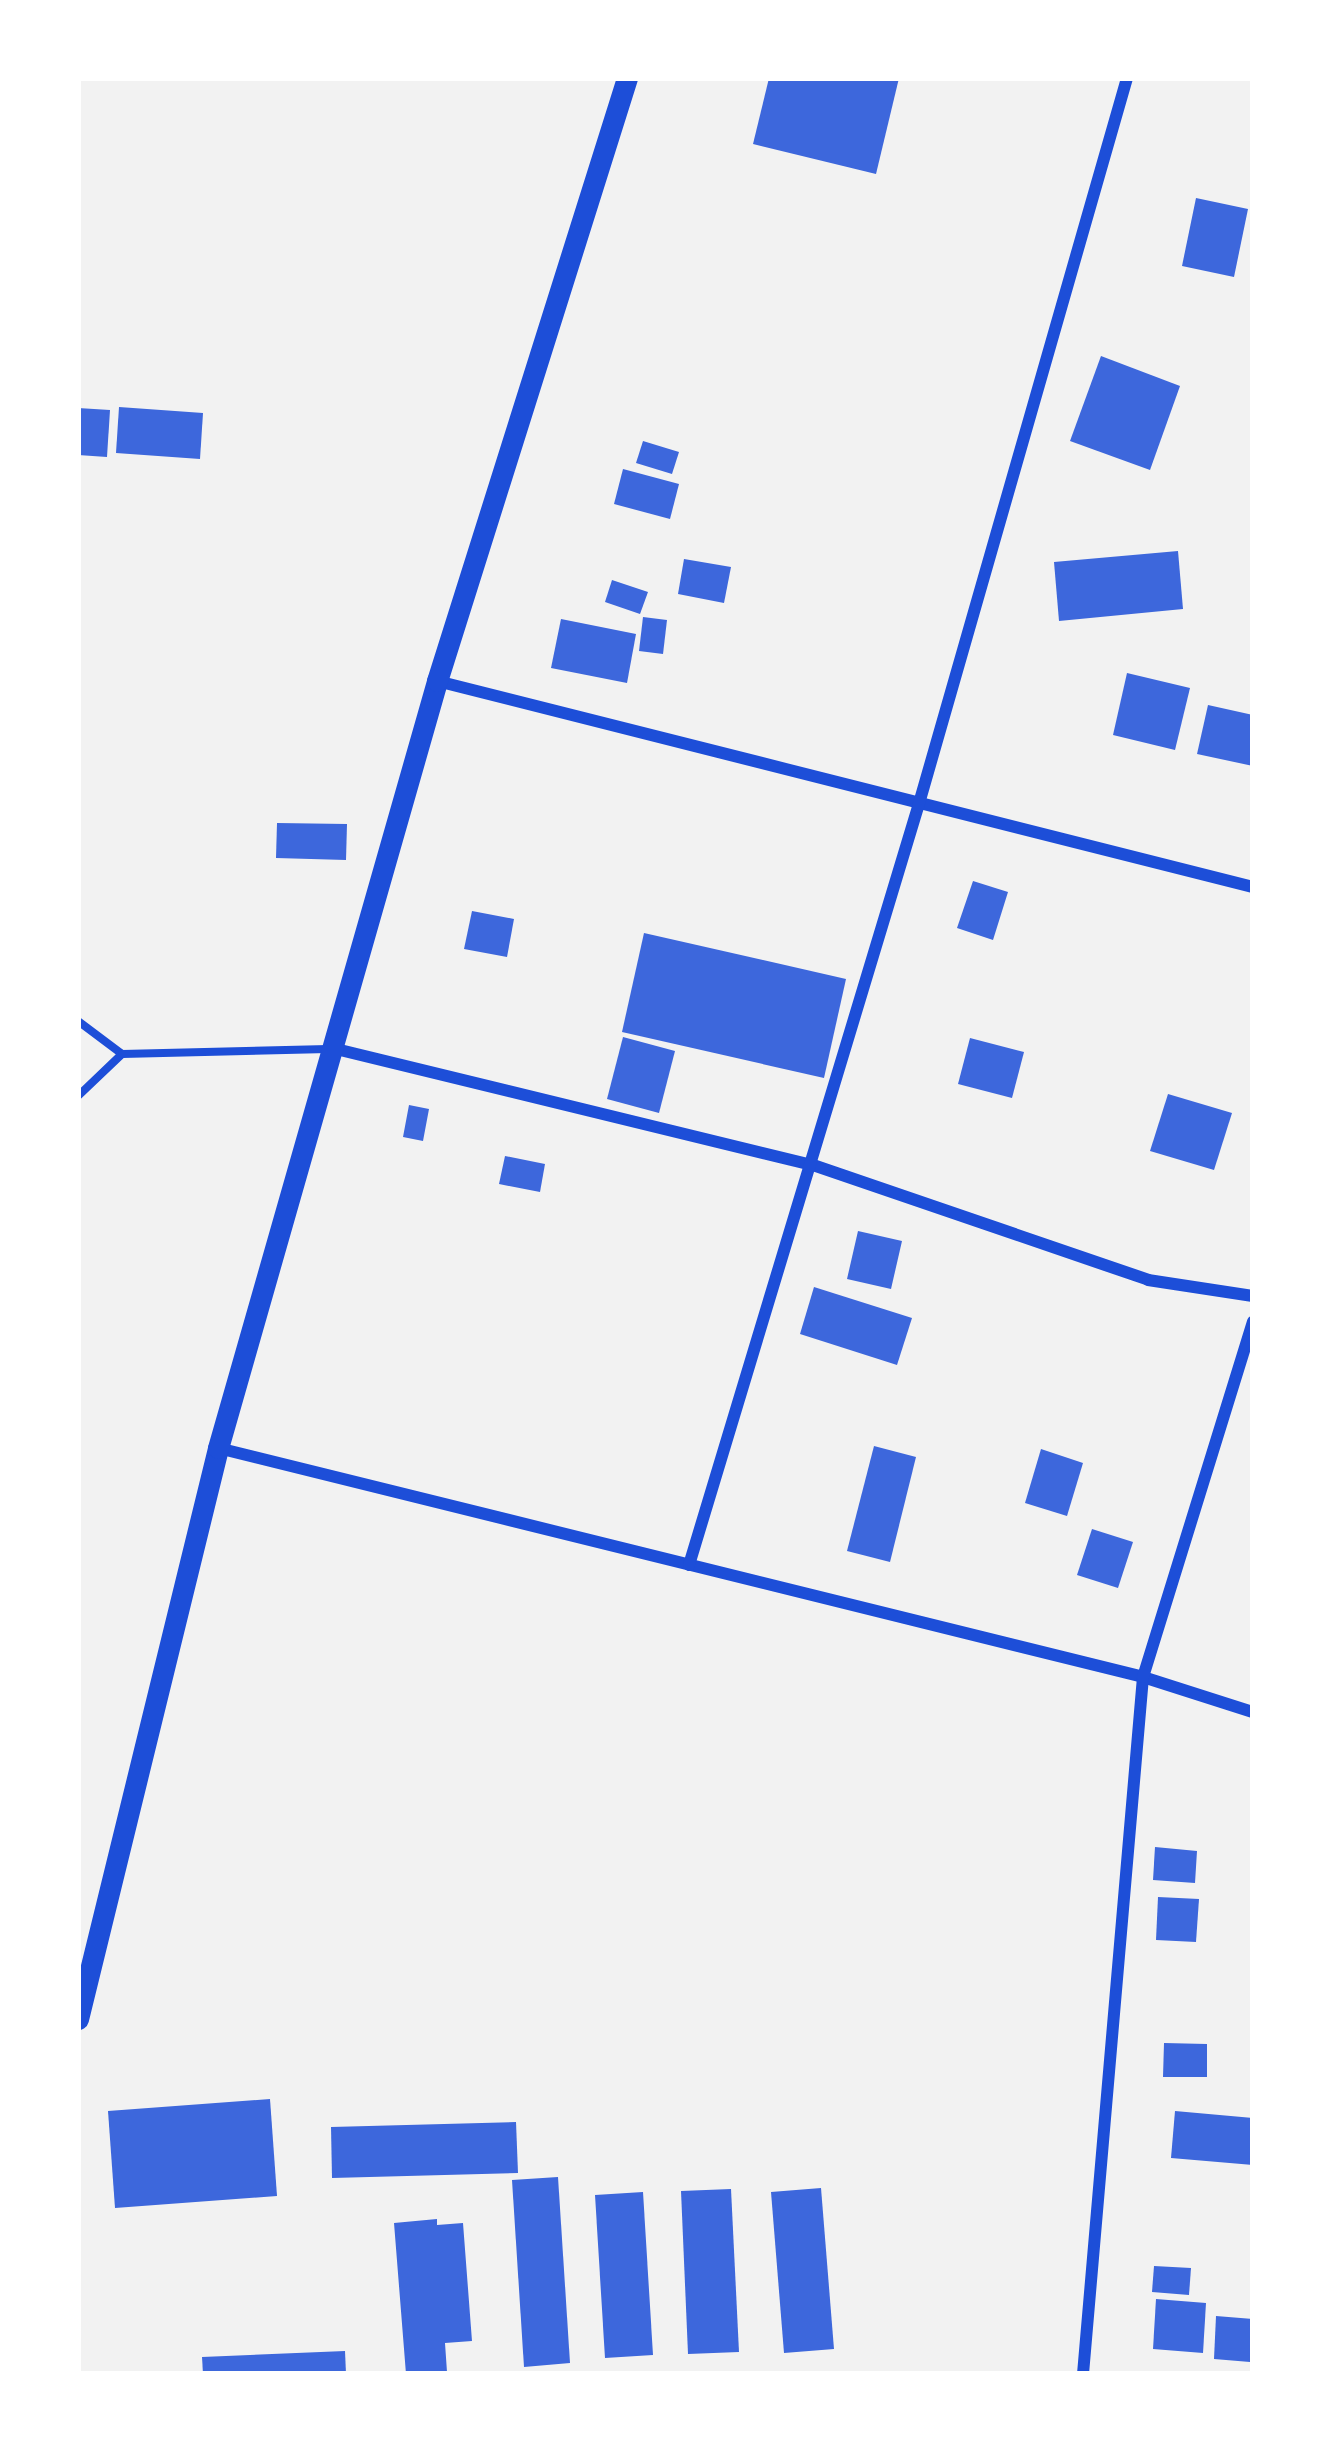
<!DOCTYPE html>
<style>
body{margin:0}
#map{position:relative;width:1331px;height:2452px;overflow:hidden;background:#f2f2f2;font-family:Roboto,sans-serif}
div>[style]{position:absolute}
.building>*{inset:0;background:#3d67dc}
.service>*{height:8px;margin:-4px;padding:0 4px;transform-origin:4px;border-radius:4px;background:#1d4ed8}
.minor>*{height:12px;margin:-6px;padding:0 6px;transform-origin:6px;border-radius:6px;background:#1d4ed8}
.secondary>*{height:21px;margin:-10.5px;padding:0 10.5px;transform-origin:10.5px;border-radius:10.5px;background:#1d4ed8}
span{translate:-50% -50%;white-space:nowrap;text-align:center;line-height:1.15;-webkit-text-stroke:10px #fff;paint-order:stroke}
.frame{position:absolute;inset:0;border:81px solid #fff;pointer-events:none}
</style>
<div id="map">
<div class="building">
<div style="clip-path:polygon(769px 78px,899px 78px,876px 174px,753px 144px)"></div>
<div style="clip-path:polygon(1196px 198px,1248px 209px,1234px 277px,1182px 266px)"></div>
<div style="clip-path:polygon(1101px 356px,1180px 386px,1150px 470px,1070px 441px)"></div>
<div style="clip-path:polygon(119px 407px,203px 413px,200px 459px,116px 453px)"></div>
<div style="clip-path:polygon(78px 408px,110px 410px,107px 457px,78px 455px)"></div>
<div style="clip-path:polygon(643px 441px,679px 452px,672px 474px,636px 463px)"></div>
<div style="clip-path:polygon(623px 469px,679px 484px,670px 519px,614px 504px)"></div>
<div style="clip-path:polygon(1178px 551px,1183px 609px,1059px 621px,1054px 562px)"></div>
<div style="clip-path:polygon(684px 559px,731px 567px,724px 603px,678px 594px)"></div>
<div style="clip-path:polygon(612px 580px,648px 592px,640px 614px,605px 602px)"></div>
<div style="clip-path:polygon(643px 617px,667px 620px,663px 654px,639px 651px)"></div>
<div style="clip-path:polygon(561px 619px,636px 634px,627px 683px,551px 668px)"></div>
<div style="clip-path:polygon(1127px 673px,1190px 688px,1175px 750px,1113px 735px)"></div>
<div style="clip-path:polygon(1208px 705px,1253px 715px,1253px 766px,1197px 754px)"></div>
<div style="clip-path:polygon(277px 823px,347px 824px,346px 860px,276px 858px)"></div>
<div style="clip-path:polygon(973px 881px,1008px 892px,993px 940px,957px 928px)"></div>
<div style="clip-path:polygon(472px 911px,514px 919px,507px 957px,464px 949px)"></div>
<div style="clip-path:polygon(644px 933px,846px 979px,824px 1078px,622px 1032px)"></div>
<div style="clip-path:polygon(623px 1037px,675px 1051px,659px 1113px,607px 1099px)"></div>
<div style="clip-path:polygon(970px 1038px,1024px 1052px,1012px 1098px,958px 1084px)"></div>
<div style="clip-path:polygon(1168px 1094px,1232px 1113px,1214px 1170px,1150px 1151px)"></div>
<div style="clip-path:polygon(409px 1105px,429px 1109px,423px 1141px,403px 1137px)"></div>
<div style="clip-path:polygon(505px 1156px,545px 1164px,540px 1192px,499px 1184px)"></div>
<div style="clip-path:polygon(858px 1231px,902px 1241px,891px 1289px,847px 1279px)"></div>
<div style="clip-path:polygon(814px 1287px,912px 1318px,897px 1365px,800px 1334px)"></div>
<div style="clip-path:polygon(874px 1446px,916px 1457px,890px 1562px,847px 1551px)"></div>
<div style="clip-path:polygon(1041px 1449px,1083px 1463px,1067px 1516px,1025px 1503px)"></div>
<div style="clip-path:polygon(1092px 1529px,1133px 1542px,1118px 1588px,1077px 1575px)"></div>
<div style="clip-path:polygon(1155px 1847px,1197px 1851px,1195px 1883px,1153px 1880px)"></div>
<div style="clip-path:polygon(1158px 1897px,1199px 1899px,1196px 1942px,1156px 1940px)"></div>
<div style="clip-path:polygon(1164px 2043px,1207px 2044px,1207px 2077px,1163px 2077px)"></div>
<div style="clip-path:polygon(270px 2099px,277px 2196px,115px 2208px,108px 2111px)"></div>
<div style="clip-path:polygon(1175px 2111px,1253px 2118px,1253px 2165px,1171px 2158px)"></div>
<div style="clip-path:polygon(516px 2122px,518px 2173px,332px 2178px,331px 2127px)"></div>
<div style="clip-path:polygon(558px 2177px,570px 2363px,524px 2367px,512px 2180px)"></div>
<div style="clip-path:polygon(821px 2188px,834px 2349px,784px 2353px,771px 2192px)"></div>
<div style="clip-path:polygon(731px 2189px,739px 2352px,688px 2354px,681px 2191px)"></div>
<div style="clip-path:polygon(643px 2192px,653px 2355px,605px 2358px,595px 2195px)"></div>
<div style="clip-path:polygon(437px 2219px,437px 2225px,463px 2223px,472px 2341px,445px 2343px,447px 2372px,406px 2374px,394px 2223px)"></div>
<div style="clip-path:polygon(1154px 2266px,1191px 2268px,1189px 2295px,1152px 2292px)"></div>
<div style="clip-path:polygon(1156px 2299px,1206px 2303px,1203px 2353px,1153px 2349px)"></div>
<div style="clip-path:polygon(1216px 2316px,1253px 2319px,1250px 2362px,1214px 2359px)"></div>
<div style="clip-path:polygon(345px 2351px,346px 2374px,203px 2374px,202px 2357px)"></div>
</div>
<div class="service">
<div style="left:78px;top:1021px;width:55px;rotate:36.9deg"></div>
<div style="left:122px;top:1054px;width:61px;rotate:136.3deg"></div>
<div style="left:122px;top:1054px;width:206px;rotate:-1.4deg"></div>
</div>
<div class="minor">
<div style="left:437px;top:681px;width:842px;rotate:14.17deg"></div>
<div style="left:336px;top:1049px;width:491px;rotate:13.7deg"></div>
<div style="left:813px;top:1165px;width:354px;rotate:18.9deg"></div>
<div style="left:1148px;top:1280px;width:106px;rotate:8.7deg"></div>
<div style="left:218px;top:1448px;width:953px;rotate:13.9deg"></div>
<div style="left:1143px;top:1677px;width:115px;rotate:17.7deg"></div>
<div style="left:689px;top:1565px;width:792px;rotate:-73.19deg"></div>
<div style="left:918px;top:807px;width:758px;rotate:-74deg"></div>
<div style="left:1083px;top:2374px;width:700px;rotate:-85.08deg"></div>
<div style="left:1143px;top:1677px;width:372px;rotate:-72.8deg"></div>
</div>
<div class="secondary">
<div style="left:78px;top:2019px;width:588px;rotate:-76.22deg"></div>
<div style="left:218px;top:1448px;width:798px;rotate:-74.06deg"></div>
<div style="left:437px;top:681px;width:632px;rotate:-72.51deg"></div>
</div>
<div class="frame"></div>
</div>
